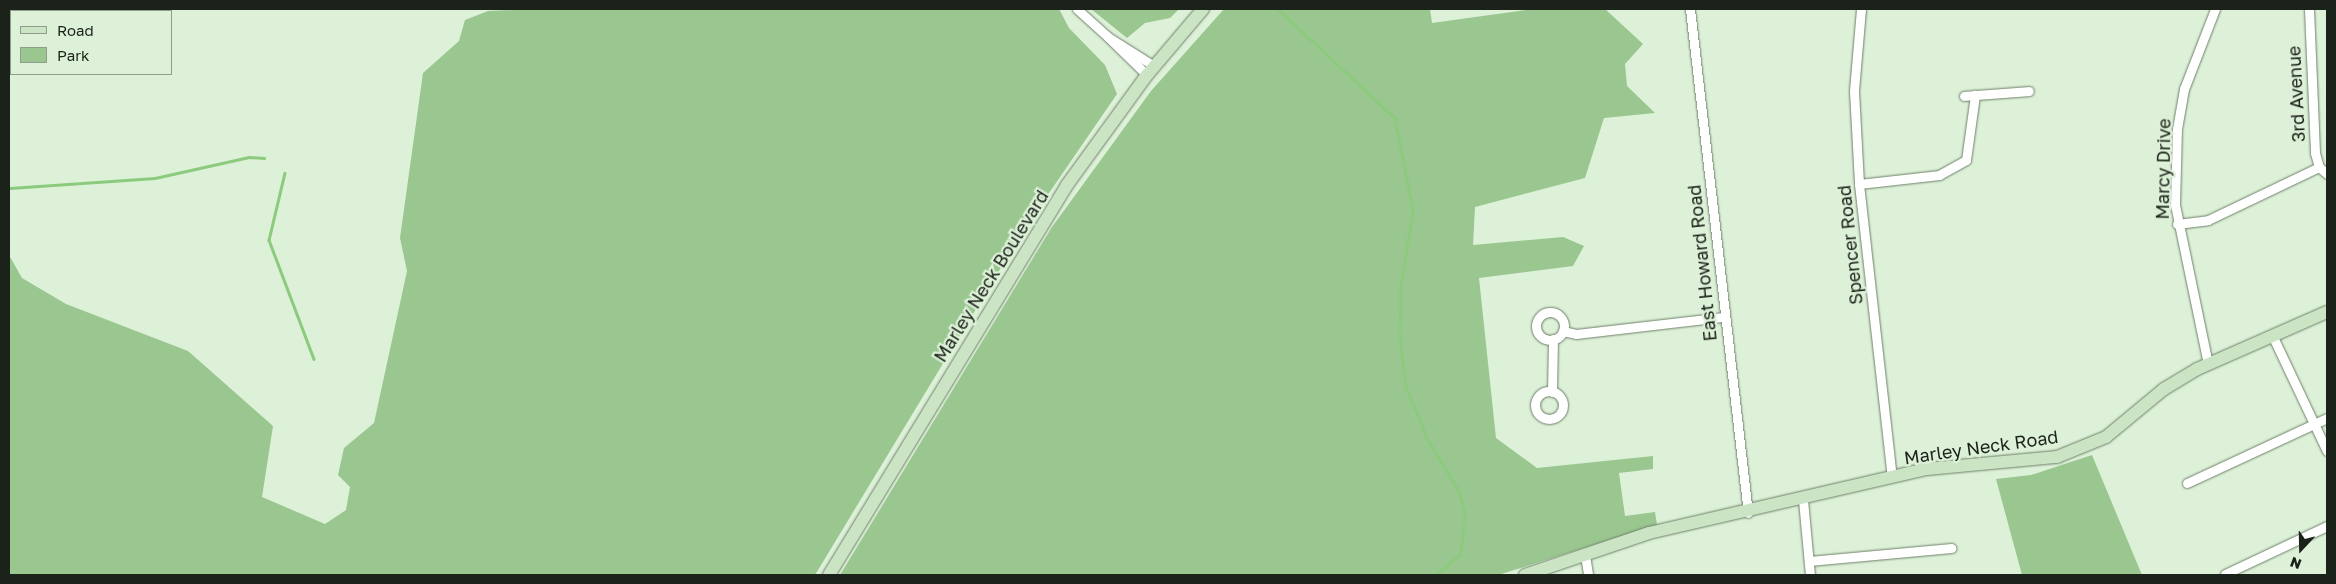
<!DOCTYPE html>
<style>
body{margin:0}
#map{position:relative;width:2336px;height:584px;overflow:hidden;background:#ddf1d8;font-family:"Golos Text",sans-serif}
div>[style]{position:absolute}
.green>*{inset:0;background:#9ac68f}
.stream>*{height:2.5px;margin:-1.25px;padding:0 1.25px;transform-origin:1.25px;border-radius:1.25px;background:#8ccb7e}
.roads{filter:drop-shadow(0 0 1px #6e8069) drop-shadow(0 0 1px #6e8069)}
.street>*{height:9px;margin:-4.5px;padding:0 4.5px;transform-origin:4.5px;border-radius:4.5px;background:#fff}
.street>.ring{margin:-4.5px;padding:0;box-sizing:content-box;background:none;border:9px solid #fff;border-radius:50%}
.secondary>*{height:12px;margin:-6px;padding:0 6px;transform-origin:6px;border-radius:6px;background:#cbe4c4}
span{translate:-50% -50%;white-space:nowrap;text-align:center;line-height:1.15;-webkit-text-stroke:4.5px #ddf1d8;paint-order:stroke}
.street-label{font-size:18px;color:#1b2219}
.frame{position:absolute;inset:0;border:10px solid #1b2219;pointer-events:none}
.legend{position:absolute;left:10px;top:10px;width:162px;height:65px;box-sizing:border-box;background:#ddf1d8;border:1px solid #8f9e8c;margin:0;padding:6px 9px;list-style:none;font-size:15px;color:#1b2219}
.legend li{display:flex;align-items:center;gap:10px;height:25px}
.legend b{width:25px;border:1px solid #8f9e8c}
.north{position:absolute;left:2276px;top:524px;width:50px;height:50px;-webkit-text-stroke:4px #ddf1d8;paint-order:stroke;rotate:201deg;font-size:14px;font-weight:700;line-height:20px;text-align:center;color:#1b2219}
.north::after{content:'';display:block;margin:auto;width:18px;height:22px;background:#1b2219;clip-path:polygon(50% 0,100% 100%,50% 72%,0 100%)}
</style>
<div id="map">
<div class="green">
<div style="clip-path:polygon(538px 9px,1059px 9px,1069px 28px,1105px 65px,1117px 94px,1025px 228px,815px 575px,9px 575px,9px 255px,22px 278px,66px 304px,188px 351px,273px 426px,262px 497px,325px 524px,346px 510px,350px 487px,338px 475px,344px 448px,374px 423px,407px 271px,400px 238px,423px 73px,459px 41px,465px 20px,488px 11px)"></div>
<div style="clip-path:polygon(1091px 9px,1179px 9px,1170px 18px,1145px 23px,1127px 38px)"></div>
<div style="clip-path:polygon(1224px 9px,1430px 9px,1432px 23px,1533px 9px,1605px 9px,1643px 44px,1625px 64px,1627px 86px,1655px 113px,1604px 118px,1585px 178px,1475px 207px,1473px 245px,1563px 237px,1584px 246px,1573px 266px,1479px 278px,1496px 438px,1537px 468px,1653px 456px,1653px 469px,1619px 473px,1625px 516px,1655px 512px,1657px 525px,1498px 575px,840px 575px,1052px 227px,1151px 91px)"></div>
<div style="clip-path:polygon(2092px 455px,2142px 575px,2022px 575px,1996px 479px,2031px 475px)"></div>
</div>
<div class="stream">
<div style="left:1278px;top:9px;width:160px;rotate:43deg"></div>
<div style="left:1395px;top:118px;width:95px;rotate:79deg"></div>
<div style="left:1413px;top:211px;width:77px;rotate:99deg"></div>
<div style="left:1401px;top:287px;width:50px;rotate:91.1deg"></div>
<div style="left:1400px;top:337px;width:50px;rotate:83.2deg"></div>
<div style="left:1406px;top:387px;width:57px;rotate:67.5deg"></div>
<div style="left:1428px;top:440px;width:60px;rotate:58.7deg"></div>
<div style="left:1459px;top:491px;width:22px;rotate:74deg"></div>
<div style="left:1465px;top:512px;width:42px;rotate:95.4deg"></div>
<div style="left:1461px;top:554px;width:33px;rotate:140deg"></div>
<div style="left:285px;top:173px;width:69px;rotate:103.4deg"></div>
<div style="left:269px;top:240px;width:127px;rotate:69.3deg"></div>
<div style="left:10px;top:188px;width:145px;rotate:-3.9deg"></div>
<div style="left:155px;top:178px;width:96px;rotate:-12.6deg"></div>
<div style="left:249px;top:157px;width:15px;rotate:4deg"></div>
</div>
<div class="roads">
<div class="street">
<div style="left:1077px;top:9px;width:42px;rotate:42.1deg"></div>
<div style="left:1108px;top:37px;width:54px;rotate:32.2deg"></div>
<div style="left:1690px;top:9px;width:507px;rotate:83.44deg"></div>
<div style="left:1861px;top:9px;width:82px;rotate:94.9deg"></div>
<div style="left:1854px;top:91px;width:93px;rotate:86.9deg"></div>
<div style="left:1859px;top:184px;width:295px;rotate:83.6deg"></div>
<div style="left:2309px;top:9px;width:144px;rotate:87.6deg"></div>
<div style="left:2315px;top:153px;width:15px;rotate:74deg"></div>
<div style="left:2319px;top:167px;width:11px;rotate:41deg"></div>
<div style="left:1108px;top:37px;width:54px;rotate:44.3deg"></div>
<div style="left:1964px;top:96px;width:65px;rotate:-4.4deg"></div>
<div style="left:1859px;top:184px;width:81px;rotate:-6.4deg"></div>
<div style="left:1939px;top:175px;width:31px;rotate:-29deg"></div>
<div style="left:1966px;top:160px;width:66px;rotate:-82.1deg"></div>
<div style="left:2177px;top:224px;width:31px;rotate:-7deg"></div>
<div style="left:2208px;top:220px;width:123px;rotate:-25.5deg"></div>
<div class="ring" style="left:1536px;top:312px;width:19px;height:19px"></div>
<div style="left:1563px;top:331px;width:13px;rotate:13deg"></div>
<div style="left:1576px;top:334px;width:149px;rotate:-6.6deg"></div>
<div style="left:2273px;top:337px;width:126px;rotate:64.7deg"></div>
<div style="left:2208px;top:364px;width:162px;rotate:-101.7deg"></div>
<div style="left:2175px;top:205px;width:76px;rotate:-88.5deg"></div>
<div style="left:2177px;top:129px;width:41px;rotate:-80.1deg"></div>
<div style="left:2184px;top:89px;width:86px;rotate:-68.8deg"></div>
<div class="ring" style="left:1535px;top:391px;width:19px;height:19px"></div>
<div style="left:1552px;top:392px;width:53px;rotate:-88.9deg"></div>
<div style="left:2187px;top:483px;width:154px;rotate:-24.9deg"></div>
<div style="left:1803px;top:500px;width:75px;rotate:84.7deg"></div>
<div style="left:1585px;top:555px;width:20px;rotate:81deg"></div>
<div style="left:1809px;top:561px;width:143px;rotate:-5.2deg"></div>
<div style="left:2225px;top:574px;width:113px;rotate:-25.2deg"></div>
</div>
<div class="secondary">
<div style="left:829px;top:575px;width:457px;rotate:-58.6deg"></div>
<div style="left:1067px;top:185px;width:136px;rotate:-54deg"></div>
<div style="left:1147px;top:75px;width:87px;rotate:-49.7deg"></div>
<div style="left:1525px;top:575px;width:131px;rotate:-18.7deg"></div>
<div style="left:1649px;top:533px;width:285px;rotate:-13deg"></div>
<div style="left:1927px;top:469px;width:131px;rotate:-5.3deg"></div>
<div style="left:2057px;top:457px;width:53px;rotate:-22.2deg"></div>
<div style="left:2106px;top:437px;width:75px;rotate:-39.6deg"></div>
<div style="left:2164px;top:389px;width:39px;rotate:-31deg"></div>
<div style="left:2197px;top:369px;width:142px;rotate:-23.7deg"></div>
</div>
</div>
<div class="street-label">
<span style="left:2296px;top:94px;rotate:-93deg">3rd Avenue</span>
<span style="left:2163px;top:169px;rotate:-89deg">Marcy Drive</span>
<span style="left:1850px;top:245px;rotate:-96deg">Spencer Road</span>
<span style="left:1702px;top:263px;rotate:-96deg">East Howard Road</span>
<span style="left:991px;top:276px;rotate:-58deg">Marley Neck Boulevard</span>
<span style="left:1981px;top:447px;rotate:-8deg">Marley Neck Road</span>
</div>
<div class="frame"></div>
<ul class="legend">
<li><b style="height:6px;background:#cbe4c4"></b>Road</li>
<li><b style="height:14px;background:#9ac68f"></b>Park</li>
</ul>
<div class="north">N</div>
</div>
